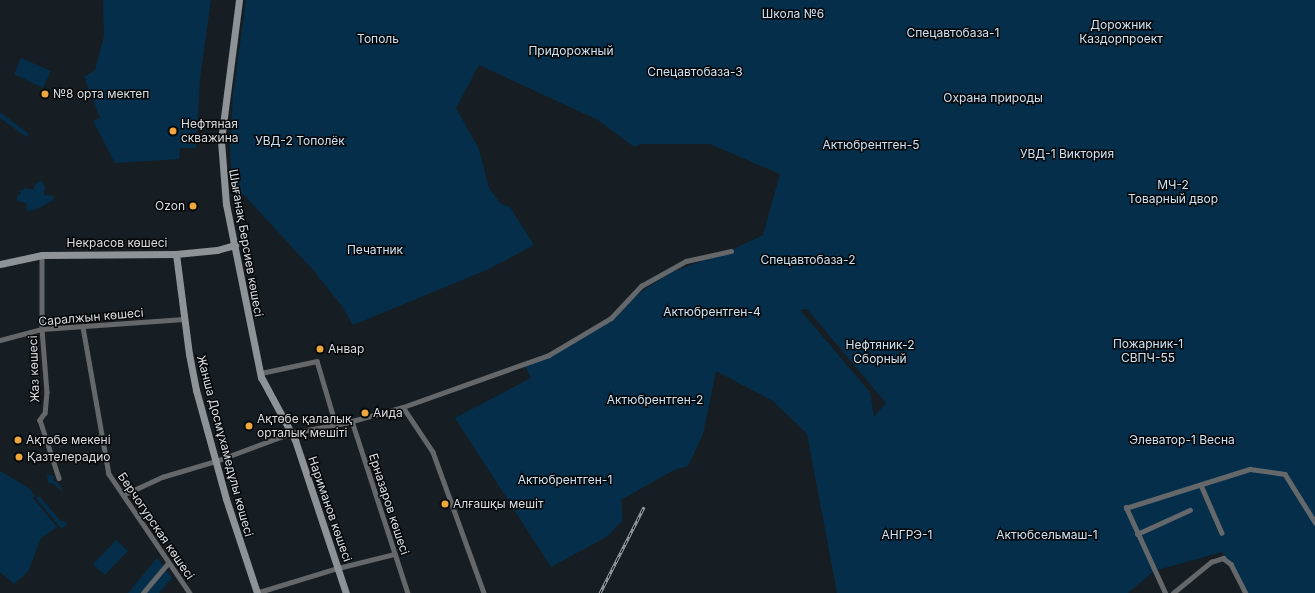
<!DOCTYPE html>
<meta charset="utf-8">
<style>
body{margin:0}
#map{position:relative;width:1315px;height:593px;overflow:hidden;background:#171e23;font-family:Inter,sans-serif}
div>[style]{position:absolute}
.green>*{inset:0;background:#042e49}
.street>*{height:4.5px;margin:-2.25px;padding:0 2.25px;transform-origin:2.25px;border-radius:2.25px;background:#64686b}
.secondary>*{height:7px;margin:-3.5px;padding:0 3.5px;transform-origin:3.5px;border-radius:3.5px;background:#8e9398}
.rail>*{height:3px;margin-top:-1.5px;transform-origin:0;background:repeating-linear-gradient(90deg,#05080a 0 4.5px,#a0a5aa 0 9px);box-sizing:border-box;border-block:1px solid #a0a5aa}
.dots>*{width:11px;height:11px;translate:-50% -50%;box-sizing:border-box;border:2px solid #05080a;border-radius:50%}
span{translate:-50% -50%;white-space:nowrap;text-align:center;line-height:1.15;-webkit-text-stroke:3px #05080a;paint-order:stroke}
.park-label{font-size:12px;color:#cee2f3}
.poi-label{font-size:12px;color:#dadee2}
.left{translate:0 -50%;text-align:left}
.right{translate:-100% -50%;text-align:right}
.street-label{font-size:12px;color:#dadee2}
</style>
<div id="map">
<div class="green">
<div style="clip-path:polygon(103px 0,211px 0,200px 79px,196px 148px,180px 148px,179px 159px,115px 163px,93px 121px,100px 118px,84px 77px,95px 70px,104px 36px)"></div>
<div style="clip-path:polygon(evenodd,246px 0,1315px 0,1315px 593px,1244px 593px,1222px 552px,1154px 571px,1128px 593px,837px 593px,807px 434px,773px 401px,716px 371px,703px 434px,688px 466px,674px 470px,621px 500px,623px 520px,608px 536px,551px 567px,455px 418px,531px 378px,524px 364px,549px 355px,609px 319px,642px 291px,672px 272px,727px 252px,763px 235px,780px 174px,710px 144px,641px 144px,634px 147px,598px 120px,479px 65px,456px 108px,479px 149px,489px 188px,501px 204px,510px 207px,534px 245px,489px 269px,353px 325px,341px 305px,314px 271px,244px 195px,237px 194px,232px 182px,230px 145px,233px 95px,246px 0,807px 309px,886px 403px,874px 417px,870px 392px,800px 310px,807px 309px)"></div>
<div style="clip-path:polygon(21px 58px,51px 71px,43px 88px,14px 74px)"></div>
<div style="clip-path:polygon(0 112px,29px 134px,26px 137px,0 118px)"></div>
<div style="clip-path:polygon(41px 180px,45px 187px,44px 195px,54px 196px,52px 201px,34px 210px,27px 211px,26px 203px,17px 201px,17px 196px,21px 194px,19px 191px,26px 188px,33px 190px,36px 183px)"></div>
<div style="clip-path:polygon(0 471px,29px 488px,35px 496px,33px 498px,57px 527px,41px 538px,28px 572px,14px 584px,0 572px)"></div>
<div style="clip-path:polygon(47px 474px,54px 476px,53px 480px,60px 485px,63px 493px,54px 484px,48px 483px)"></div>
<div style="clip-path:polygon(39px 496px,60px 520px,67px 523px,66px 526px,61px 528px,38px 501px,37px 498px)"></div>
<div style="clip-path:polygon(116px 540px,128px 551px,105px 575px,93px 564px)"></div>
<div style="clip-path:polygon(157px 558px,172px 578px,159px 593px,128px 593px)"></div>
</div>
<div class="street">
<div style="left:42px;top:255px;width:74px;rotate:90deg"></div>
<div style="left:42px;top:329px;width:63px;rotate:85.5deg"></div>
<div style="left:47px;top:392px;width:21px;rotate:95deg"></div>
<div style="left:45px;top:413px;width:9px;rotate:126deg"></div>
<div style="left:40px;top:420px;width:61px;rotate:71.9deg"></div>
<div style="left:83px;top:327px;width:149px;rotate:80deg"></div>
<div style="left:109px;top:474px;width:144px;rotate:55.8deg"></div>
<div style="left:0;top:340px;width:43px;rotate:-14.7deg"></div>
<div style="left:42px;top:329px;width:142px;rotate:-4deg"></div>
<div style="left:261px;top:373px;width:57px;rotate:-12.1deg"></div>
<div style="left:317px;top:361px;width:67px;rotate:73.5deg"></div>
<div style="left:403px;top:407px;width:54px;rotate:56.3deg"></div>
<div style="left:433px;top:452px;width:150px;rotate:70.1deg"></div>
<div style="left:352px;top:421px;width:181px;rotate:72deg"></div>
<div style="left:1201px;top:485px;width:52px;rotate:66.4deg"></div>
<div style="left:123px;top:495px;width:43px;rotate:-24.8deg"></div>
<div style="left:162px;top:477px;width:56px;rotate:-16.5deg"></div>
<div style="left:216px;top:461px;width:80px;rotate:-20.5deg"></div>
<div style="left:291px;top:433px;width:55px;rotate:-10.5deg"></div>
<div style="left:345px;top:423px;width:60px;rotate:-15.4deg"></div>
<div style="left:403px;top:407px;width:155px;rotate:-19.6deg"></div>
<div style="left:549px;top:355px;width:72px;rotate:-30.8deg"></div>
<div style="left:611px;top:318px;width:44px;rotate:-46.8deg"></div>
<div style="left:641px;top:286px;width:51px;rotate:-29.1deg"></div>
<div style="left:686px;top:261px;width:46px;rotate:-12.5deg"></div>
<div style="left:1137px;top:534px;width:58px;rotate:-24.4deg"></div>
<div style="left:143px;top:593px;width:39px;rotate:-50deg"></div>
<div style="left:256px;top:593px;width:86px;rotate:-17deg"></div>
<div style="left:338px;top:568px;width:58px;rotate:-14deg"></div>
<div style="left:1165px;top:593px;width:94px;rotate:-114.6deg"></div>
<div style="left:1126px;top:508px;width:130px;rotate:-17.5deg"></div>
<div style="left:1250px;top:469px;width:35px;rotate:8deg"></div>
<div style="left:1285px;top:474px;width:57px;rotate:58deg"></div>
<div style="left:1173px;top:593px;width:49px;rotate:-39.2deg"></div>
<div style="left:1211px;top:562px;width:13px;rotate:-18deg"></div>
<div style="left:1223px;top:558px;width:10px;rotate:37deg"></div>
<div style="left:1231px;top:564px;width:33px;rotate:63deg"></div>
</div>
<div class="secondary">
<div style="left:239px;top:0;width:142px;rotate:97.3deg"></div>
<div style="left:221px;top:141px;width:63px;rotate:85.5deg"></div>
<div style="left:226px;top:204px;width:177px;rotate:78.6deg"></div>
<div style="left:261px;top:377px;width:72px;rotate:61.6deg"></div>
<div style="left:295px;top:440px;width:161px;rotate:71.6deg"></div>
<div style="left:176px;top:254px;width:101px;rotate:82.6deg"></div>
<div style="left:189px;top:354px;width:37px;rotate:79deg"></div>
<div style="left:196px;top:390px;width:113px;rotate:74.6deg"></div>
<div style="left:226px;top:499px;width:99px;rotate:71.7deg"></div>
<div style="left:0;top:264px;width:43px;rotate:-12.1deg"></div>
<div style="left:42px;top:255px;width:134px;rotate:-0.4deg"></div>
<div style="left:176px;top:254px;width:41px;rotate:-5.6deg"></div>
<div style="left:217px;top:250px;width:19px;rotate:-16deg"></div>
</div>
<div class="rail">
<div style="left:600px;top:593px;width:97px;rotate:-62.9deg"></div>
</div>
<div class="dots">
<div style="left:45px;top:94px;background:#f0a63e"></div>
<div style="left:173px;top:131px;background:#f0a63e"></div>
<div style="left:193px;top:206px;background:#f0a63e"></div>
<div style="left:320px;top:349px;background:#f0a63e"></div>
<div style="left:365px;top:413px;background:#f0a63e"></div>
<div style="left:249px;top:426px;background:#f0a63e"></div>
<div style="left:18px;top:440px;background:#f0a63e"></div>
<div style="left:19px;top:457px;background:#f0a63e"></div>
<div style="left:445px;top:504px;background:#f0a63e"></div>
</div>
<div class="park-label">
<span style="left:793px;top:14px">Школа №6</span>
<span style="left:1121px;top:32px">Дорожник<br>Каздорпроект</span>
<span style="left:953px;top:33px">Спецавтобаза-1</span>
<span style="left:378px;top:39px">Тополь</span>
<span style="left:571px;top:51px">Придорожный</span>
<span style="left:695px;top:72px">Спецавтобаза-3</span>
<span style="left:993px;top:98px">Охрана природы</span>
<span style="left:300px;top:141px">УВД-2 Тополёк</span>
<span style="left:871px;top:145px">Актюбрентген-5</span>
<span style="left:1067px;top:154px">УВД-1 Виктория</span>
<span style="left:1173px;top:192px">МЧ-2<br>Товарный двор</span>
<span style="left:375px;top:250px">Печатник</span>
<span style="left:808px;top:260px">Спецавтобаза-2</span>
<span style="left:712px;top:312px">Актюбрентген-4</span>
<span style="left:1148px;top:351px">Пожарник-1<br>СВПЧ-55</span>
<span style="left:880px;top:352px">Нефтяник-2<br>Сборный</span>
<span style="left:655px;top:400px">Актюбрентген-2</span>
<span style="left:1182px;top:440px">Элеватор-1 Весна</span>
<span style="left:565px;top:480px">Актюбрентген-1</span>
<span style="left:907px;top:535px">АНГРЭ-1</span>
<span style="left:1047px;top:535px">Актюбсельмаш-1</span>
</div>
<div class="poi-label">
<span class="left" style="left:53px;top:94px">№8 орта мектеп</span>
<span class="left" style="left:181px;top:131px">Нефтяная<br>скважина</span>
<span class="right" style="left:185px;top:206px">Ozon</span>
<span class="left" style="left:328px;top:349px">Анвар</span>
<span class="left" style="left:373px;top:413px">Аида</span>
<span class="left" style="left:257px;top:426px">Ақтөбе қалалық<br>орталық мешіті</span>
<span class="left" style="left:26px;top:440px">Ақтөбе мекені</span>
<span class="left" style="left:27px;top:457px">Қазтелерадио</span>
<span class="left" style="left:453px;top:504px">Алғашқы мешіт</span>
</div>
<div class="street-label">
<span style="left:117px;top:243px">Некрасов көшесі</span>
<span style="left:246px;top:243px;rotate:80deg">Шығанақ Берсиев көшесі</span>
<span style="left:91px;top:317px;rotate:-5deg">Саралжын көшесі</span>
<span style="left:34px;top:369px;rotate:-92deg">Жаз көшесі</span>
<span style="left:225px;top:446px;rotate:75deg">Жанша Досмұхамедұлы көшесі</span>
<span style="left:389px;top:504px;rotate:72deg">Ерназаров көшесі</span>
<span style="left:330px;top:509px;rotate:71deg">Нариманов көшесі</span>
<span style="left:156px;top:526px;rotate:56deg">Берчогурская көшесі</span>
</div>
</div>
